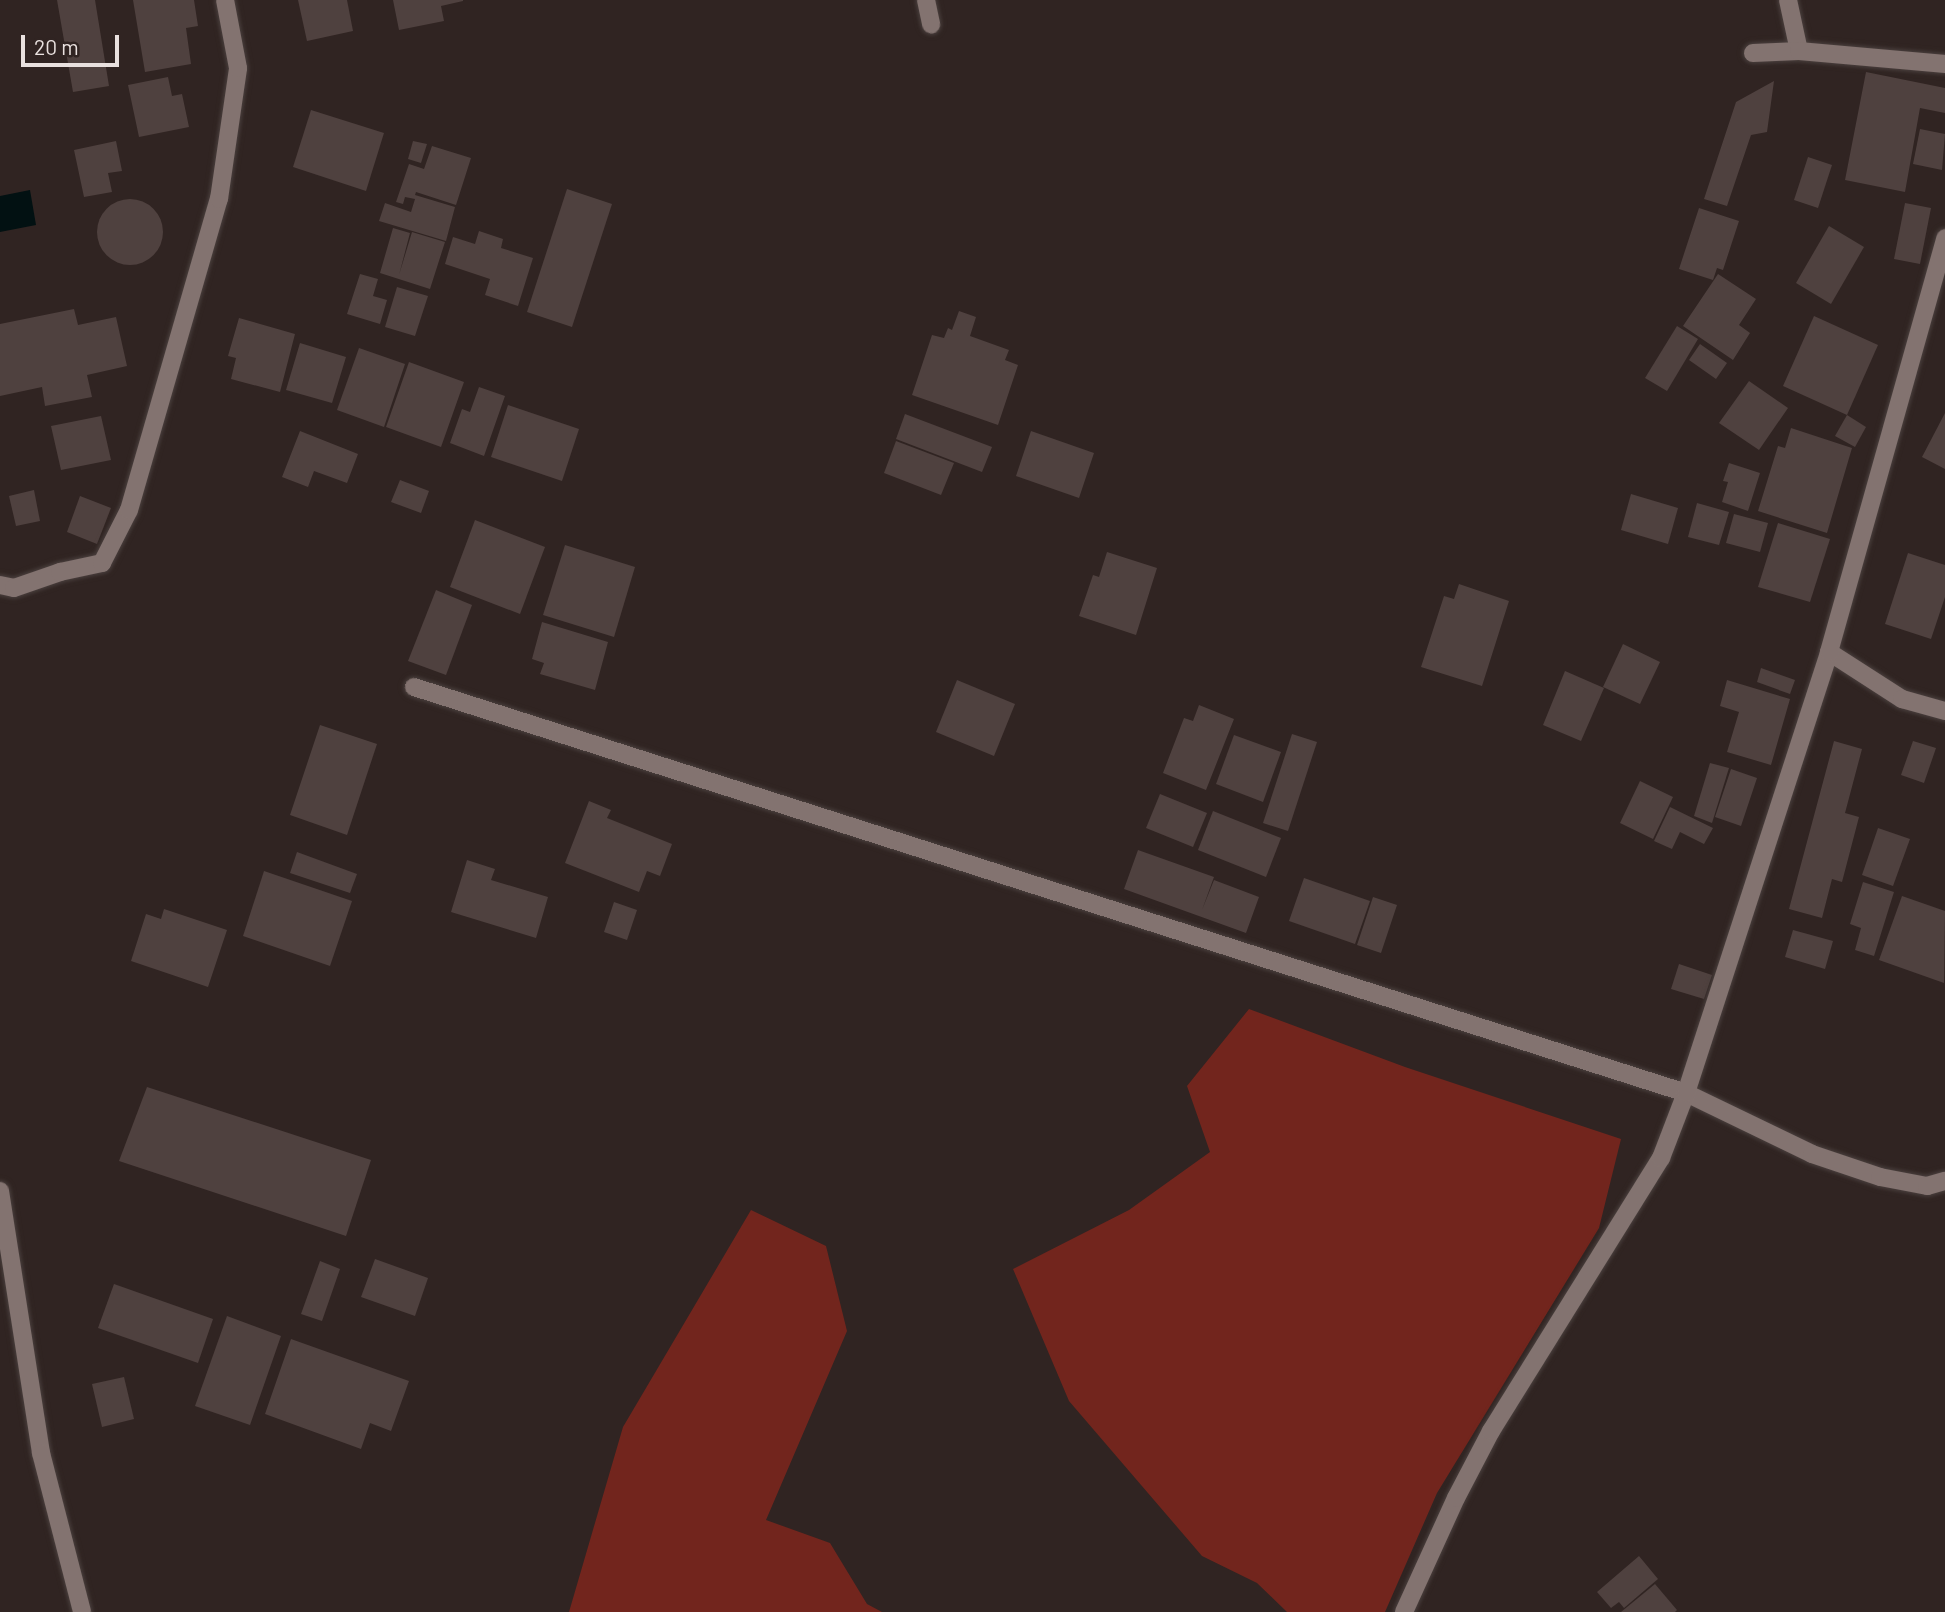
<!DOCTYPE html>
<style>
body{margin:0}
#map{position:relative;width:1945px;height:1612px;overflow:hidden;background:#302422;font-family:Barlow,sans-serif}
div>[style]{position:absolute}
.green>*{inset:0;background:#72251d}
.water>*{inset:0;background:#021112}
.building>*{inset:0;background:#4f413f}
.round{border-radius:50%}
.roads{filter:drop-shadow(0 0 2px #4a403e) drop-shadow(0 0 2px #4a403e)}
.minor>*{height:18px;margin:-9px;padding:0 9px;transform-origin:9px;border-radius:9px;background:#837370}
span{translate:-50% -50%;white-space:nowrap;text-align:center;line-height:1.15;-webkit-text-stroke:6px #302422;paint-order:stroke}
.scale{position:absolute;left:21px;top:35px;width:98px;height:32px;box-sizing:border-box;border:4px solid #e9e1df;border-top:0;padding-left:9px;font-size:21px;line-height:24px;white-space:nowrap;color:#e9e1df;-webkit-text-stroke:5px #302422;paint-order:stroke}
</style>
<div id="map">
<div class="green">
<div style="clip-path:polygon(1249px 1009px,1405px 1067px,1621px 1139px,1599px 1228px,1437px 1493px,1385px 1612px,1287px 1612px,1257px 1583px,1202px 1556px,1069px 1401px,1013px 1269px,1129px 1210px,1210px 1152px,1187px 1086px)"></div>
<div style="clip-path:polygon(751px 1210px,826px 1246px,847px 1331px,766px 1520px,830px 1543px,867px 1604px,882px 1612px,569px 1612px,623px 1427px)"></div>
</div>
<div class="water">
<div style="clip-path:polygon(30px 190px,36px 225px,0 232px,0 196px)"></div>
</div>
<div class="building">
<div style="clip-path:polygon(57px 0,95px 0,109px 86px,73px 92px)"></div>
<div style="clip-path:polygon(133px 0,194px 0,198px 26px,186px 28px,191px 64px,145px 72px)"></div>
<div style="clip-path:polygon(298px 0,347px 0,353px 31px,307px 41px)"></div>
<div style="clip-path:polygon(393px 0,463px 0,463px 1px,441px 6px,444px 21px,399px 30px)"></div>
<div style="clip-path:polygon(1866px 72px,1945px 88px,1945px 113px,1920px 108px,1905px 192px,1845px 180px)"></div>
<div style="clip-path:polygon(168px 77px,172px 96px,182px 94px,189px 127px,139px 137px,128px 85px)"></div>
<div style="clip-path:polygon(1774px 81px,1767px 132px,1751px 135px,1727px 206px,1704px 199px,1736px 102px)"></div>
<div style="clip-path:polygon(311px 110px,384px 133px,366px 191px,293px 167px)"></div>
<div style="clip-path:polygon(1920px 129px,1945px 134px,1942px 170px,1913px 164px)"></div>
<div style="clip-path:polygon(116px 141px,122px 171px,108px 173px,112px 192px,84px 197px,74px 150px)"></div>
<div style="clip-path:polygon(413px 141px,427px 144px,421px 163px,408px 159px)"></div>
<div style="clip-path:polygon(432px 146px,471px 158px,456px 205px,416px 192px,415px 195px,455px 207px,446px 241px,379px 221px,385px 203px,411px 212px,415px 199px,405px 197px,403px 204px,396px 202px,409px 164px,424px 169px)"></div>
<div style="clip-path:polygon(1808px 157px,1832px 165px,1818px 208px,1794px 200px)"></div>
<div style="clip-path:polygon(567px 189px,612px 204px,572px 327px,527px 312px)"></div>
<div class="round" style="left:97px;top:199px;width:66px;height:66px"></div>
<div style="clip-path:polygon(1905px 203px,1931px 208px,1920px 264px,1894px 259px)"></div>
<div style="clip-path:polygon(1699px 208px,1739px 221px,1723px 270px,1717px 268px,1713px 280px,1679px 269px)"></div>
<div style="clip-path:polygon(1829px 226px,1864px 247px,1831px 304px,1796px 283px)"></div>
<div style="clip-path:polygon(393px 228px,410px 233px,399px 275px,412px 232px,445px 242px,430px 289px,380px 273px)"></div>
<div style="clip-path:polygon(479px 231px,503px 239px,501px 248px,533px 258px,518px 306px,485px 295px,490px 279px,445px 264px,453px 237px,475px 244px)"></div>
<div style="clip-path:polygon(360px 274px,378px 279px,373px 296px,387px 300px,380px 324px,347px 314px)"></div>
<div style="clip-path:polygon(1718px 274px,1756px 299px,1739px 325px,1750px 333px,1733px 360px,1683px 326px)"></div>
<div style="clip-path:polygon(397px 287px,428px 296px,415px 336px,385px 327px)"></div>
<div style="clip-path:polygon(74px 309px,78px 325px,116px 317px,127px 366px,87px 375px,92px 397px,45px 406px,42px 387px,0 396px,0 324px)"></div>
<div style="clip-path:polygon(959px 311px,976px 317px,970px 336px,1009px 350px,1005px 360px,1018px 365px,998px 425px,912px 395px,932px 335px,944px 338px,948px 328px,952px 330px)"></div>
<div style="clip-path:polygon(1814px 316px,1878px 345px,1847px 415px,1783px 386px)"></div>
<div style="clip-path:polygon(239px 318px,295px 334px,280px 392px,231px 379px,236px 358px,228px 356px)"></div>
<div style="clip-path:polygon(1677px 326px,1698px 339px,1667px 391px,1645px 378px)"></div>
<div style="clip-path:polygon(300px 343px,346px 357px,332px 403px,286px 390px)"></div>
<div style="clip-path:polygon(1700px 344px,1727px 363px,1716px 379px,1689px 360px)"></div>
<div style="clip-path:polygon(359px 348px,405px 364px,384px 427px,337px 410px)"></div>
<div style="clip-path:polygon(409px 362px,464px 382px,441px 447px,386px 427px)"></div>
<div style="clip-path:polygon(1749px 381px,1788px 408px,1759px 450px,1719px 423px)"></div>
<div style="clip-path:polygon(479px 387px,505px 396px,484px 456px,450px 443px,462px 409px,470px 412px)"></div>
<div style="clip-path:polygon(508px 405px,579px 429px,562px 481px,491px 457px)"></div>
<div style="clip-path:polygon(1945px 413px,1945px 469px,1922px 457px)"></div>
<div style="clip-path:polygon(905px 414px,992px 447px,982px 472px,896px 439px)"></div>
<div style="clip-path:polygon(1847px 415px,1866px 427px,1855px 447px,1835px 436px)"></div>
<div style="clip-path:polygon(101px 416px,111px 460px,61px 470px,51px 426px)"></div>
<div style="clip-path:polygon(1791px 428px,1852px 448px,1827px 533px,1758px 511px,1778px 446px,1785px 448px)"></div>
<div style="clip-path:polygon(300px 431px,358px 454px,347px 483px,314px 471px,308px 487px,282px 477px)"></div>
<div style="clip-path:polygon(1031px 431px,1094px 453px,1079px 498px,1016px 476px)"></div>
<div style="clip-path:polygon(896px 441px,954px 463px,941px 495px,884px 473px)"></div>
<div style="clip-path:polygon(1729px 463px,1760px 473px,1748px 511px,1722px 502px,1728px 482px,1723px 481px)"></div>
<div style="clip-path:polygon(400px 480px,429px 491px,421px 513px,391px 502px)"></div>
<div style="clip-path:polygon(34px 490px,40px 521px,16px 526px,9px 496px)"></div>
<div style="clip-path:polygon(1631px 494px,1678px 508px,1668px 544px,1621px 530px)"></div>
<div style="clip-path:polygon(80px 496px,111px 508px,97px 544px,67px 532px)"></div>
<div style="clip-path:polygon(1697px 503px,1729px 512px,1719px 545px,1688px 537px)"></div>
<div style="clip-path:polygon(1734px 514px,1768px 523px,1760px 552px,1726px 543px)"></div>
<div style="clip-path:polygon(475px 520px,545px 547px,520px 614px,450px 587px)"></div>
<div style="clip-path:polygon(1778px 523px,1830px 539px,1810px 602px,1758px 587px)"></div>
<div style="clip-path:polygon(565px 545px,635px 567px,614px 637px,543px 615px)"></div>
<div style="clip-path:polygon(1107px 552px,1157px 568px,1136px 635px,1079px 616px,1093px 575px,1099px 577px)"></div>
<div style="clip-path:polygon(1908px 553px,1945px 565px,1945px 597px,1931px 639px,1885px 624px)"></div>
<div style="clip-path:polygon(1459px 584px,1509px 601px,1482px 686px,1421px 667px,1444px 596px,1454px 599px)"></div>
<div style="clip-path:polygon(436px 590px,472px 605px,446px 675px,408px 661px)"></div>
<div style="clip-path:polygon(542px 622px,608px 642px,595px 690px,540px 674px,544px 663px,532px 659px)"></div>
<div style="clip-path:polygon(1623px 644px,1660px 662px,1640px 704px,1603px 687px)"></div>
<div style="clip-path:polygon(1761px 668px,1795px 680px,1790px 694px,1757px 682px)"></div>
<div style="clip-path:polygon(1565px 671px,1604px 688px,1581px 741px,1543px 725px)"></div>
<div style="clip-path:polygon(957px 680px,1015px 704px,994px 756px,936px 732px)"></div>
<div style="clip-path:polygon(1727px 680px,1790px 699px,1771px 765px,1727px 752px,1739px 712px,1720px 706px)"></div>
<div style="clip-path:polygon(1199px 705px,1234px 719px,1206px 790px,1163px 773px,1184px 718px,1193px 721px)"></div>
<div style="clip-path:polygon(320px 725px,377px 744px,347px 835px,290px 815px)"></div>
<div style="clip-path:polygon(1292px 734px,1317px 742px,1288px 831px,1263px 823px)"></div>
<div style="clip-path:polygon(1234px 735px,1281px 752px,1263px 802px,1216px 784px)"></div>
<div style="clip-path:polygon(1834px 741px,1862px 749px,1845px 813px,1859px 817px,1842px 882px,1832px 879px,1822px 918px,1789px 909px)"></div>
<div style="clip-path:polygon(1913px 741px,1936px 748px,1924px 783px,1901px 775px)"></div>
<div style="clip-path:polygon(1710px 763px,1729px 768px,1712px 823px,1694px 816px)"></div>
<div style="clip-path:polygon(1731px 769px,1757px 778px,1741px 826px,1715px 817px)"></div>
<div style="clip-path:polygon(1640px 781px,1673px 797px,1653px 839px,1620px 823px)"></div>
<div style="clip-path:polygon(1160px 794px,1207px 813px,1193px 847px,1146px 828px)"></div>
<div style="clip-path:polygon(589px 801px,611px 810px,607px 818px,672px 844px,660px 876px,647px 871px,639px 892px,565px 863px)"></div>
<div style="clip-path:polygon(1670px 807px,1713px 828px,1704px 844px,1680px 832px,1672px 849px,1654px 841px)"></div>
<div style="clip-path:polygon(1213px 811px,1281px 838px,1266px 877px,1198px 850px)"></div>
<div style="clip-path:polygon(1878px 828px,1910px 839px,1893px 886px,1862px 875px)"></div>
<div style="clip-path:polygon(1138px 850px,1214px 877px,1202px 910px,1214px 880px,1259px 897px,1246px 933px,1124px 889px)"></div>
<div style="clip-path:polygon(297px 852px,357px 874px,350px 893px,290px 873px)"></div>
<div style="clip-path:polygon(467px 860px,495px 869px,491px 880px,548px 897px,536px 938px,451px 912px)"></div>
<div style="clip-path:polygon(264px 871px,352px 901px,330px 966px,243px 936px)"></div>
<div style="clip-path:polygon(1304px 878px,1370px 901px,1355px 944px,1289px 921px)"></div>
<div style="clip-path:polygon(1863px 882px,1894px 892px,1874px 956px,1855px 950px,1861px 928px,1850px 924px)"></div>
<div style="clip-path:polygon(1902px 896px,1945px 911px,1944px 983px,1879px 960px)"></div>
<div style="clip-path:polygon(1373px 897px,1397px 905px,1381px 953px,1357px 945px)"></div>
<div style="clip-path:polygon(614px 902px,637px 910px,627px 940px,604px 932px)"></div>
<div style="clip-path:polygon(164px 909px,227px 930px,208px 987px,131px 961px,146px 914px,161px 919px)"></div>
<div style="clip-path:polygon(1793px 930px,1833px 941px,1825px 969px,1785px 957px)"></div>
<div style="clip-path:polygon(1679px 964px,1712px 975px,1704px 999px,1671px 989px)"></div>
<div style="clip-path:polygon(147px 1087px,371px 1160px,346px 1236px,119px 1161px)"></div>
<div style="clip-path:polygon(375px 1259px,428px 1278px,415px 1316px,361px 1297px)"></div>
<div style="clip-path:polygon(320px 1261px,340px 1269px,322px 1321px,301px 1314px)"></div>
<div style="clip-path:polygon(114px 1284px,213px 1319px,198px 1363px,98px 1328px)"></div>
<div style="clip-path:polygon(227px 1316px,281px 1336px,250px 1425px,195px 1406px)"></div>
<div style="clip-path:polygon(291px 1339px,409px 1381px,391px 1431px,370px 1423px,361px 1449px,265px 1414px)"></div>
<div style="clip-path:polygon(124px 1377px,134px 1419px,102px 1427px,92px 1384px)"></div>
<div style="clip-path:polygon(1639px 1556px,1658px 1579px,1624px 1608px,1619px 1602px,1611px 1608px,1597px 1592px)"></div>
<div style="clip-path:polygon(1655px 1584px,1677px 1610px,1675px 1612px,1621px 1612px)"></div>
</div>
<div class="roads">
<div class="minor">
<div style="left:926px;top:0;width:25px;rotate:78deg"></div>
<div style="left:1788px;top:0;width:52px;rotate:77.8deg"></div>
<div style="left:1753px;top:53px;width:46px;rotate:-2.5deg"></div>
<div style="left:1799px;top:51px;width:147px;rotate:5.1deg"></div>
<div style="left:0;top:585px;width:14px;rotate:12deg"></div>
<div style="left:14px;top:588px;width:49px;rotate:-19.2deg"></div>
<div style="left:60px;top:572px;width:43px;rotate:-12.1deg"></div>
<div style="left:102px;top:563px;width:59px;rotate:-63deg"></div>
<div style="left:129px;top:510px;width:324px;rotate:-73.9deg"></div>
<div style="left:219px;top:199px;width:132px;rotate:-81.7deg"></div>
<div style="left:238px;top:68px;width:69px;rotate:-100.8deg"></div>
<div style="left:1829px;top:652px;width:87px;rotate:32.8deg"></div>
<div style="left:1902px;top:699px;width:45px;rotate:15.6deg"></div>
<div style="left:414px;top:687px;width:1335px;rotate:17.7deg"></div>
<div style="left:1686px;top:1093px;width:140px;rotate:25.8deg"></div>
<div style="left:1812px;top:1154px;width:72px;rotate:18.7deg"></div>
<div style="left:1880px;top:1177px;width:48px;rotate:10.8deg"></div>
<div style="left:1927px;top:1186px;width:19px;rotate:-16deg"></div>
<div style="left:0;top:1191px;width:265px;rotate:81.1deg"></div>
<div style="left:41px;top:1453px;width:164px;rotate:75.5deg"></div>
<div style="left:1404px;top:1612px;width:125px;rotate:-65.5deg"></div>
<div style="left:1456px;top:1498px;width:76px;rotate:-62.4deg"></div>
<div style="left:1491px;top:1431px;width:322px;rotate:-58.1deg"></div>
<div style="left:1661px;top:1158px;width:70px;rotate:-69deg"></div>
<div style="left:1686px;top:1093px;width:464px;rotate:-72deg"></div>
<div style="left:1829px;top:652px;width:430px;rotate:-74.3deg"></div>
</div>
</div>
<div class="scale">20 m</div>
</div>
